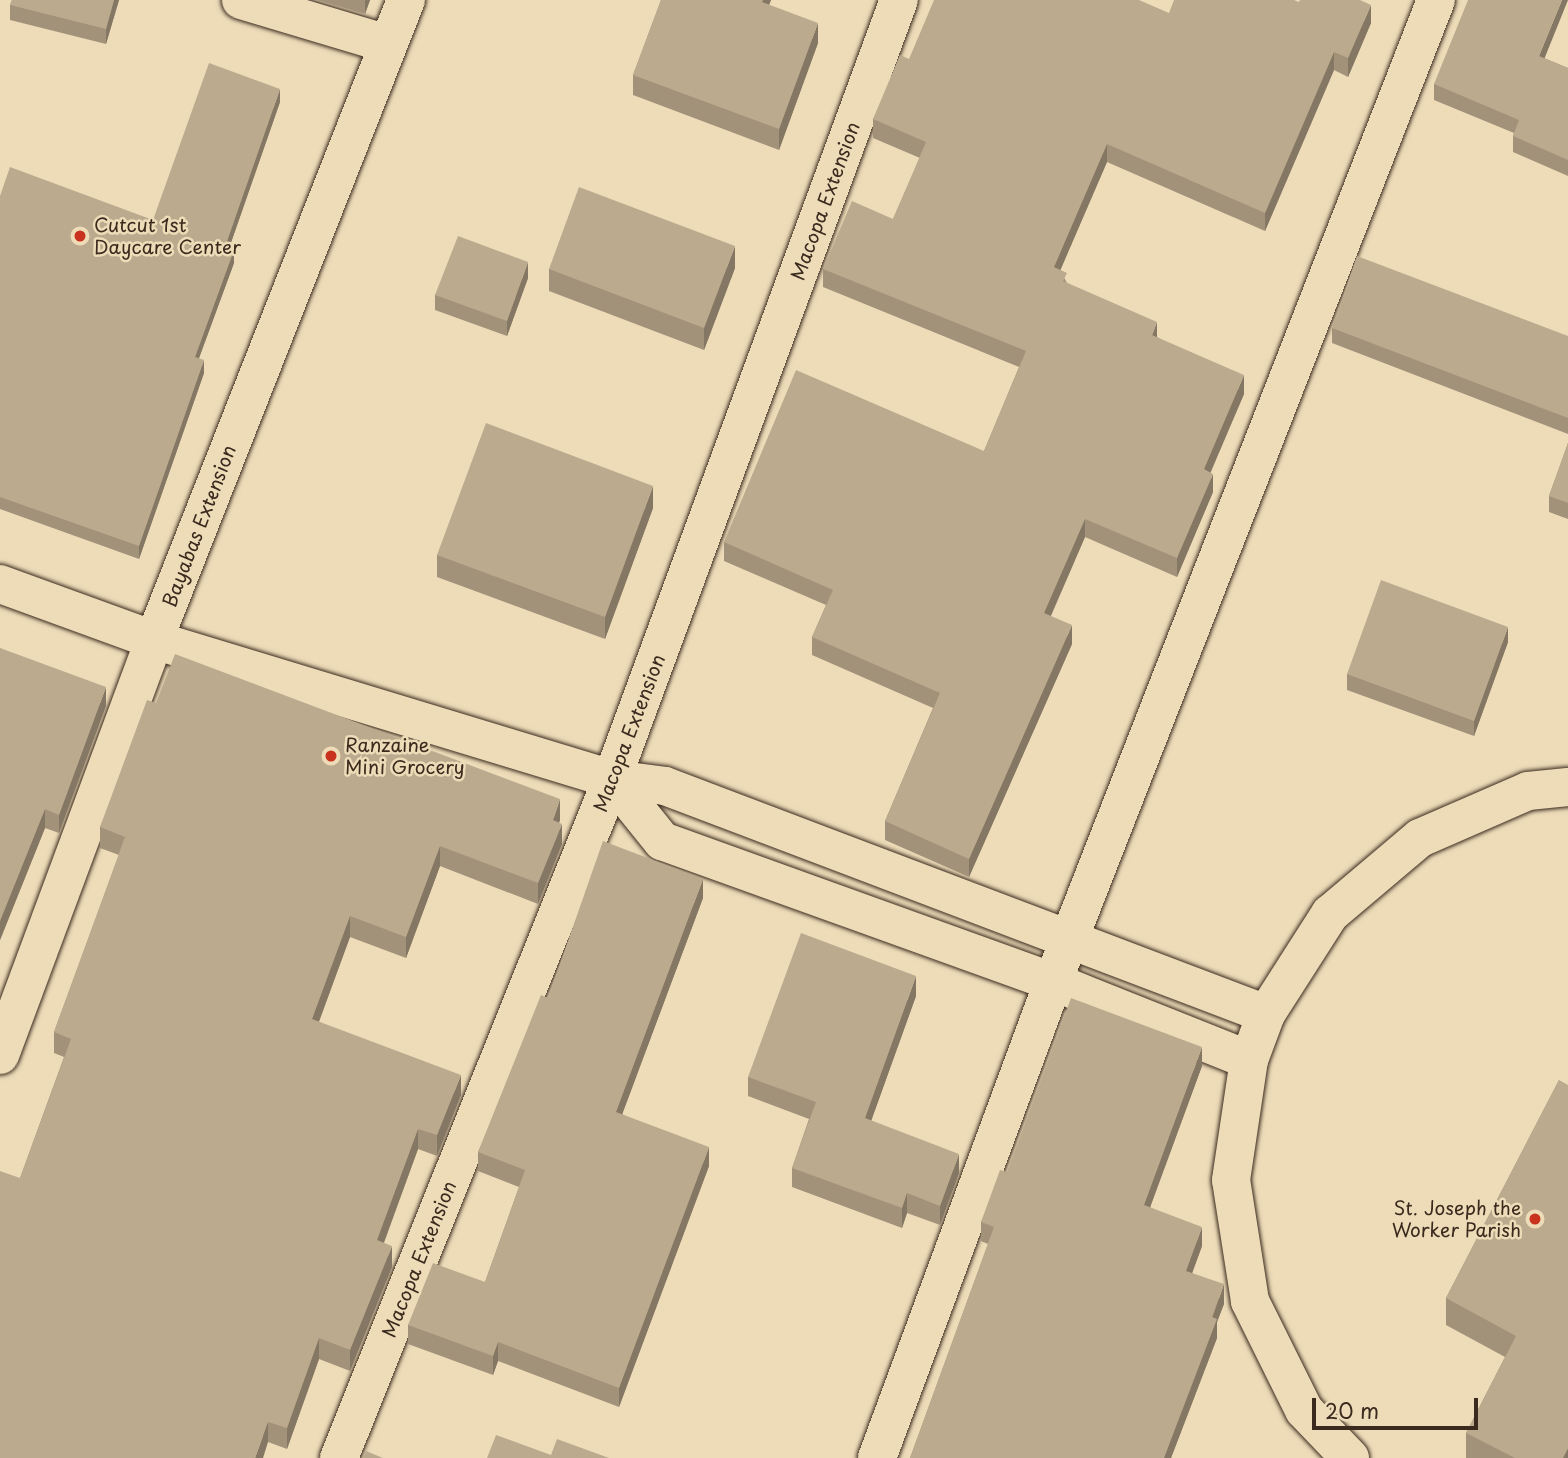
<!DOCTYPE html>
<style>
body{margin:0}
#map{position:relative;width:1568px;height:1458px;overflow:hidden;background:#eedcb9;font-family:"Playpen Sans",sans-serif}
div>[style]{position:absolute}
.roads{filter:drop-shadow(0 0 2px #3b2a1e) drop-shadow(0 0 2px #3b2a1e)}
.street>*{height:38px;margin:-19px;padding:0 19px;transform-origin:19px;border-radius:19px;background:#eedcb9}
.wall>*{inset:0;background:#a2927a}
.shaded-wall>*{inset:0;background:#847763}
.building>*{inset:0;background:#bcaa8e}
.dots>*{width:19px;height:19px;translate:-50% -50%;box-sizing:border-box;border:4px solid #eedcb9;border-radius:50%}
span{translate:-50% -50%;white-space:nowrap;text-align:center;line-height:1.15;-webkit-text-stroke:5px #eedcb9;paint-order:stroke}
.street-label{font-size:19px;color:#3b2a1e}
.poi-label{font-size:19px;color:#3b2a1e}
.left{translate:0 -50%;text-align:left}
.right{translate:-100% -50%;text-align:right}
.scale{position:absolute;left:1312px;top:1398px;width:166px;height:32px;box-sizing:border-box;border:4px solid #3b2a1e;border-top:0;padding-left:9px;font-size:21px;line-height:24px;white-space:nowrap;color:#3b2a1e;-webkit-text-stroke:5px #eedcb9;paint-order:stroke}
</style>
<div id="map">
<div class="roads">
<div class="street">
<div style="left:241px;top:0;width:153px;rotate:16.7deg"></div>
<div style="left:0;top:584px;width:164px;rotate:20deg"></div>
<div style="left:154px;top:640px;width:479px;rotate:16.9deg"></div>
<div style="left:612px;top:779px;width:53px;rotate:7.5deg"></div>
<div style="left:665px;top:786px;width:643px;rotate:20.78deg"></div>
<div style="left:612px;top:779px;width:80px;rotate:51.1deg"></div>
<div style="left:662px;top:841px;width:417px;rotate:19.8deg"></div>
<div style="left:1054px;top:982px;width:210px;rotate:21.8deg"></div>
<div style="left:0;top:1055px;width:443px;rotate:-69.6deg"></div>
<div style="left:154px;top:640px;width:688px;rotate:-68.51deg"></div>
<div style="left:339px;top:1458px;width:732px;rotate:-68.1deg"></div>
<div style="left:612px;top:779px;width:830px;rotate:-69.78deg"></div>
<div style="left:877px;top:1458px;width:550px;rotate:-69.69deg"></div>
<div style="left:1068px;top:942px;width:1011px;rotate:-68.66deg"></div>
<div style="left:1350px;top:1458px;width:66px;rotate:-133.8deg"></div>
<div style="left:1304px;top:1410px;width:122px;rotate:-116.4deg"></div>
<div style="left:1250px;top:1301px;width:122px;rotate:-98.9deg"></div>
<div style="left:1231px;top:1180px;width:121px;rotate:-81.5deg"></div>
<div style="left:1249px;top:1060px;width:49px;rotate:-69.7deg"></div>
<div style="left:1266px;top:1014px;width:119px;rotate:-57.4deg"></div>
<div style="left:1330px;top:914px;width:118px;rotate:-40.2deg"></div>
<div style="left:1420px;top:838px;width:118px;rotate:-23.5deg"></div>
<div style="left:1528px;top:791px;width:40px;rotate:-5.7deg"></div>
</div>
</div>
<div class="wall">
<div style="clip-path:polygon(12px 0,119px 0,106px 44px,10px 20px,10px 5px)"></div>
<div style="clip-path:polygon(317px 0,370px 0,365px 14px)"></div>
<div style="clip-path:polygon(661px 0,771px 0,769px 5px,818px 43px,779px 150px,633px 95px,633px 75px)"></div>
<div style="clip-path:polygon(1299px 2px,1371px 23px,1348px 77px,1334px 70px,1265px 231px,1107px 162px,1060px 270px,1067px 283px,1157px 337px,1244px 394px,1210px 472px,1213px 492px,1177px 577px,1085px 537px,1051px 616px,1072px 644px,969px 877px,885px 840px,885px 821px,933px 708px,812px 655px,812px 637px,826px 605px,724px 561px,724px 542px,984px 451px,1019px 367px,823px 287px,823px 269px,893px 219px,920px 158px,873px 138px,873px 119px,909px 59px,1169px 13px)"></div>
<div style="clip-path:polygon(1544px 58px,1568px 68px,1568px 176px,1513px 152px,1513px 136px,1514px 133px,1434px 100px,1434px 84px)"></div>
<div style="clip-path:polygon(280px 102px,229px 248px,234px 263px,199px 358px,204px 373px,139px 559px,0 509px,0 196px,153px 220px)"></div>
<div style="clip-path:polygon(735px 268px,704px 350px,549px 291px,549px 269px)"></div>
<div style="clip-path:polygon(528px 278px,507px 336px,435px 310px,435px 295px)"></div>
<div style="clip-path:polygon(1332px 328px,1568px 336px,1568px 434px,1332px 343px)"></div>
<div style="clip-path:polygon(1568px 443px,1568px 519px,1549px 512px,1549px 496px)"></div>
<div style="clip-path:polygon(653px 508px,605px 639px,437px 577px,437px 555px)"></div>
<div style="clip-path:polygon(1508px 642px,1474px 736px,1347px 690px,1347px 674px)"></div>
<div style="clip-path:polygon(0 648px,106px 706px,59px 833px,45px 828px,0 940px)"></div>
<div style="clip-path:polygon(156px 703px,560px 820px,559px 822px,562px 844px,538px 904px,440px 866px,406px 958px,350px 937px,319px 1022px,461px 1095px,437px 1156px,418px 1149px,384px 1243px,392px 1267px,350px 1371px,319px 1359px,287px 1449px,268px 1442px,20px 1178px,64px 1057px,54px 1053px,54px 1032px,119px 855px,100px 848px,100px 827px)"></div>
<div style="clip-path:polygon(703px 898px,622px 1114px,709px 1166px,619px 1407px,498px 1361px,493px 1375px,408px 1344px,408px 1325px,485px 1282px,519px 1187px,478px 1171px,478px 1152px,548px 998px)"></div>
<div style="clip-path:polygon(916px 996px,871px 1121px,959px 1173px,940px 1225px,907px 1213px,902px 1228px,792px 1187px,792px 1168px,809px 1119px,748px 1096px,748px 1077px)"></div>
<div style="clip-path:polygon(1202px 1066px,1150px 1207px,1202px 1246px,1192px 1273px,1224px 1304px,1217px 1322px,1217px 1338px,1171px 1458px,910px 1458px,988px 1244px,981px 1241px,981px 1222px,1007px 1172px)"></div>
<div style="clip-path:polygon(1559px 1080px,1568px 1458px,1466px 1458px,1466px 1433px,1505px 1357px,1446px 1325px,1446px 1298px)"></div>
</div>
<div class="shaded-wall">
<div style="clip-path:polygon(114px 0,119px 0,106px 44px,106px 29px)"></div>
<div style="clip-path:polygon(365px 0,370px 0,365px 14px)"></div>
<div style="clip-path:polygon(763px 0,771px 0,762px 22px,762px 2px)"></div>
<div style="clip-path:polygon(1562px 0,1568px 0,1539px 72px,1539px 56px)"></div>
<div style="clip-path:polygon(1371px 5px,1371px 23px,1348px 77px,1348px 58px)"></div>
<div style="clip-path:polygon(818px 23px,818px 43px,779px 150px,779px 129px)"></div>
<div style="clip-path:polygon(1334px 52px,1334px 70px,1265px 231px,1265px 213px)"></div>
<div style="clip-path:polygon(280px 89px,280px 102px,225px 260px,225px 247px)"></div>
<div style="clip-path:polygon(1107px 144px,1107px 162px,1054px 285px,1054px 267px)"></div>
<div style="clip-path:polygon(735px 246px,735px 268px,704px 350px,704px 328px)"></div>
<div style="clip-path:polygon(234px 250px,234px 263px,195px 369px,195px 357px)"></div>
<div style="clip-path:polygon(528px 262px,528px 278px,507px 336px,507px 321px)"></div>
<div style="clip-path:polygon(1157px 322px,1157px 341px,1152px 335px)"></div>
<div style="clip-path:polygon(204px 360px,204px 373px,139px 559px,139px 546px)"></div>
<div style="clip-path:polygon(1244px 375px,1244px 394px,1204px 488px,1204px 469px)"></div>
<div style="clip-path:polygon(1213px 474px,1213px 492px,1177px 577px,1177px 558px)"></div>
<div style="clip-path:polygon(653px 486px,653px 508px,605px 639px,605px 617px)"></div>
<div style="clip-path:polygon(1085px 519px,1085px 537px,1044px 631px,1044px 613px)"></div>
<div style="clip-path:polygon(1072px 625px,1072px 644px,969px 877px,969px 859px)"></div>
<div style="clip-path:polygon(1508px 627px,1508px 642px,1474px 736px,1474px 721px)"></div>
<div style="clip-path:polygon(106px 687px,106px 706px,59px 833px,59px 815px)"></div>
<div style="clip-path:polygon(560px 799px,560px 820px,553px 841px,553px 820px)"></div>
<div style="clip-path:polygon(45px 809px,45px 828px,0 940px,0 921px)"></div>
<div style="clip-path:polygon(562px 824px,562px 844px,538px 904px,538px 883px)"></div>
<div style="clip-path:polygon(440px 846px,440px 866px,406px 958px,406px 937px)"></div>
<div style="clip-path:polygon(703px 879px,703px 898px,616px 1131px,616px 1112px)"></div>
<div style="clip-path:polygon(350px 916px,350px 937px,312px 1040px,312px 1019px)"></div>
<div style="clip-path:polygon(916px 976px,916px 996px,865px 1138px,865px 1118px)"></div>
<div style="clip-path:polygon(1202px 1047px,1202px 1066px,1144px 1224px,1144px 1205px)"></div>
<div style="clip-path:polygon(461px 1075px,461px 1095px,437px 1156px,437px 1135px)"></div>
<div style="clip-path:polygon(418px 1129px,418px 1149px,377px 1261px,377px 1240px)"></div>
<div style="clip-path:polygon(709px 1147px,709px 1166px,619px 1407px,619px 1388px)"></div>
<div style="clip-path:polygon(959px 1154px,959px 1173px,940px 1225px,940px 1206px)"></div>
<div style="clip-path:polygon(907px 1193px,907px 1213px,902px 1228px,902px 1208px)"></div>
<div style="clip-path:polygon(1202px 1227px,1202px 1246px,1186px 1290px,1186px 1271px)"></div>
<div style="clip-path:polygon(392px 1246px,392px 1267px,350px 1371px,350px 1350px)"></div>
<div style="clip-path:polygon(1224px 1284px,1224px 1304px,1217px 1322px,1217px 1338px,1171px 1458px,1164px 1458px)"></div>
<div style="clip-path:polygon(319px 1338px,319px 1359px,287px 1449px,287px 1428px)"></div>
<div style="clip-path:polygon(498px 1342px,498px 1361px,493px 1375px,493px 1356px)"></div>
<div style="clip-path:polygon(268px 1422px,268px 1442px,263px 1458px,255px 1458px)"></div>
<div style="clip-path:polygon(1568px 1448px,1568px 1458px,1563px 1458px)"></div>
</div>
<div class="building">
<div style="clip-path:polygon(12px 0,114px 0,106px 29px,10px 5px)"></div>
<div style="clip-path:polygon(661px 0,763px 0,762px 2px,818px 23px,779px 129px,633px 75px)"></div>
<div style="clip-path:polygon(934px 0,1139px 0,1169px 13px,1174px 0,1294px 0,1299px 2px,1300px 0,1360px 0,1371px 5px,1348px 58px,1334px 52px,1265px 213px,1107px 144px,1054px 267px,1067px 273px,1063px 281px,1157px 322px,1152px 335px,1244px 375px,1204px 469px,1213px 474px,1177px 558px,1085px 519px,1044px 613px,1072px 625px,969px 859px,885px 821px,940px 693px,812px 637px,833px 590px,724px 542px,796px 370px,984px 451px,1026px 351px,823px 269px,852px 201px,893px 219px,926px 142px,873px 119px,900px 55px,909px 59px)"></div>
<div style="clip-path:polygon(1468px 0,1562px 0,1539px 56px,1568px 68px,1568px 160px,1513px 136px,1519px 120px,1434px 84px)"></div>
<div style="clip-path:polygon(209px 63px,280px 89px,225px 247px,234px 250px,195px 357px,204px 360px,139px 546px,0 497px,0 196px,10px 167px,153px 220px)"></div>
<div style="clip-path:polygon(579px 187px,735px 246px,704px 328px,549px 269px)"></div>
<div style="clip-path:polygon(458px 236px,528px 262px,507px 321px,435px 295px)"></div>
<div style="clip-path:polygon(1357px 256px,1568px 336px,1568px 418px,1332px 328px)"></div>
<div style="clip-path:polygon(486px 423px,653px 486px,605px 617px,437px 555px)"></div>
<div style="clip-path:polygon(1568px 443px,1568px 503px,1549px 496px)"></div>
<div style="clip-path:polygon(1381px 580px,1508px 627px,1474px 721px,1347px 674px)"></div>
<div style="clip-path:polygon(0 648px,106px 687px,59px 815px,45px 809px,0 921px)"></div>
<div style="clip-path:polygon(175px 654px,560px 799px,553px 820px,562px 824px,538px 883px,440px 846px,406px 937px,350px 916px,312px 1019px,461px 1075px,437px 1135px,418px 1129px,377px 1240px,392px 1246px,350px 1350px,319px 1338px,287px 1428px,268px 1422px,255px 1458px,0 1458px,0 1171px,20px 1178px,71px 1039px,54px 1032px,125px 837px,100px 827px,147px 700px,156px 703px)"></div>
<div style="clip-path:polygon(603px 841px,703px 879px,616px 1112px,709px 1147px,619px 1388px,498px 1342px,493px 1356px,408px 1325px,433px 1263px,485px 1282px,525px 1170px,478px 1152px,541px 995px,548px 998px)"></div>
<div style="clip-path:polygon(801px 933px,916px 976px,865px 1118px,959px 1154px,940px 1206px,907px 1193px,902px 1208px,792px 1168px,816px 1102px,748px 1077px)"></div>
<div style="clip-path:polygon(1071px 998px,1202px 1047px,1144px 1205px,1202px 1227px,1186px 1271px,1224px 1284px,1212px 1317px,1217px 1319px,1164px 1458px,910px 1458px,994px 1227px,981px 1222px,1000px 1170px,1007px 1172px)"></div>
<div style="clip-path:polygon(1559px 1080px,1568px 1085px,1568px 1448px,1563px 1458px,1515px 1458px,1466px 1433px,1516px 1336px,1446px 1298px)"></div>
<div style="clip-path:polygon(496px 1435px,551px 1455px,557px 1439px,609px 1458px,487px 1458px)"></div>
<div style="clip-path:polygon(366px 1451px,383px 1458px,363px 1458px)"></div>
</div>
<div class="dots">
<div style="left:80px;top:236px;background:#c8321e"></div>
<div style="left:331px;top:756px;background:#c8321e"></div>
<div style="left:1535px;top:1219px;background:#c8321e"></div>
</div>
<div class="street-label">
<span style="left:825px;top:201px;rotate:-70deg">Macopa Extension</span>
<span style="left:199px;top:526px;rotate:-69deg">Bayabas Extension</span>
<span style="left:629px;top:733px;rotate:-69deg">Macopa Extension</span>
<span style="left:419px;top:1259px;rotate:-68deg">Macopa Extension</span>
</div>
<div class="poi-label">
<span class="left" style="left:94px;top:236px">Cutcut 1st<br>Daycare Center</span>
<span class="left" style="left:345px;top:756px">Ranzaine<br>Mini Grocery</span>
<span class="right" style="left:1521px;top:1219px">St. Joseph the<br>Worker Parish</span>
</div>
<div class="scale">20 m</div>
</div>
